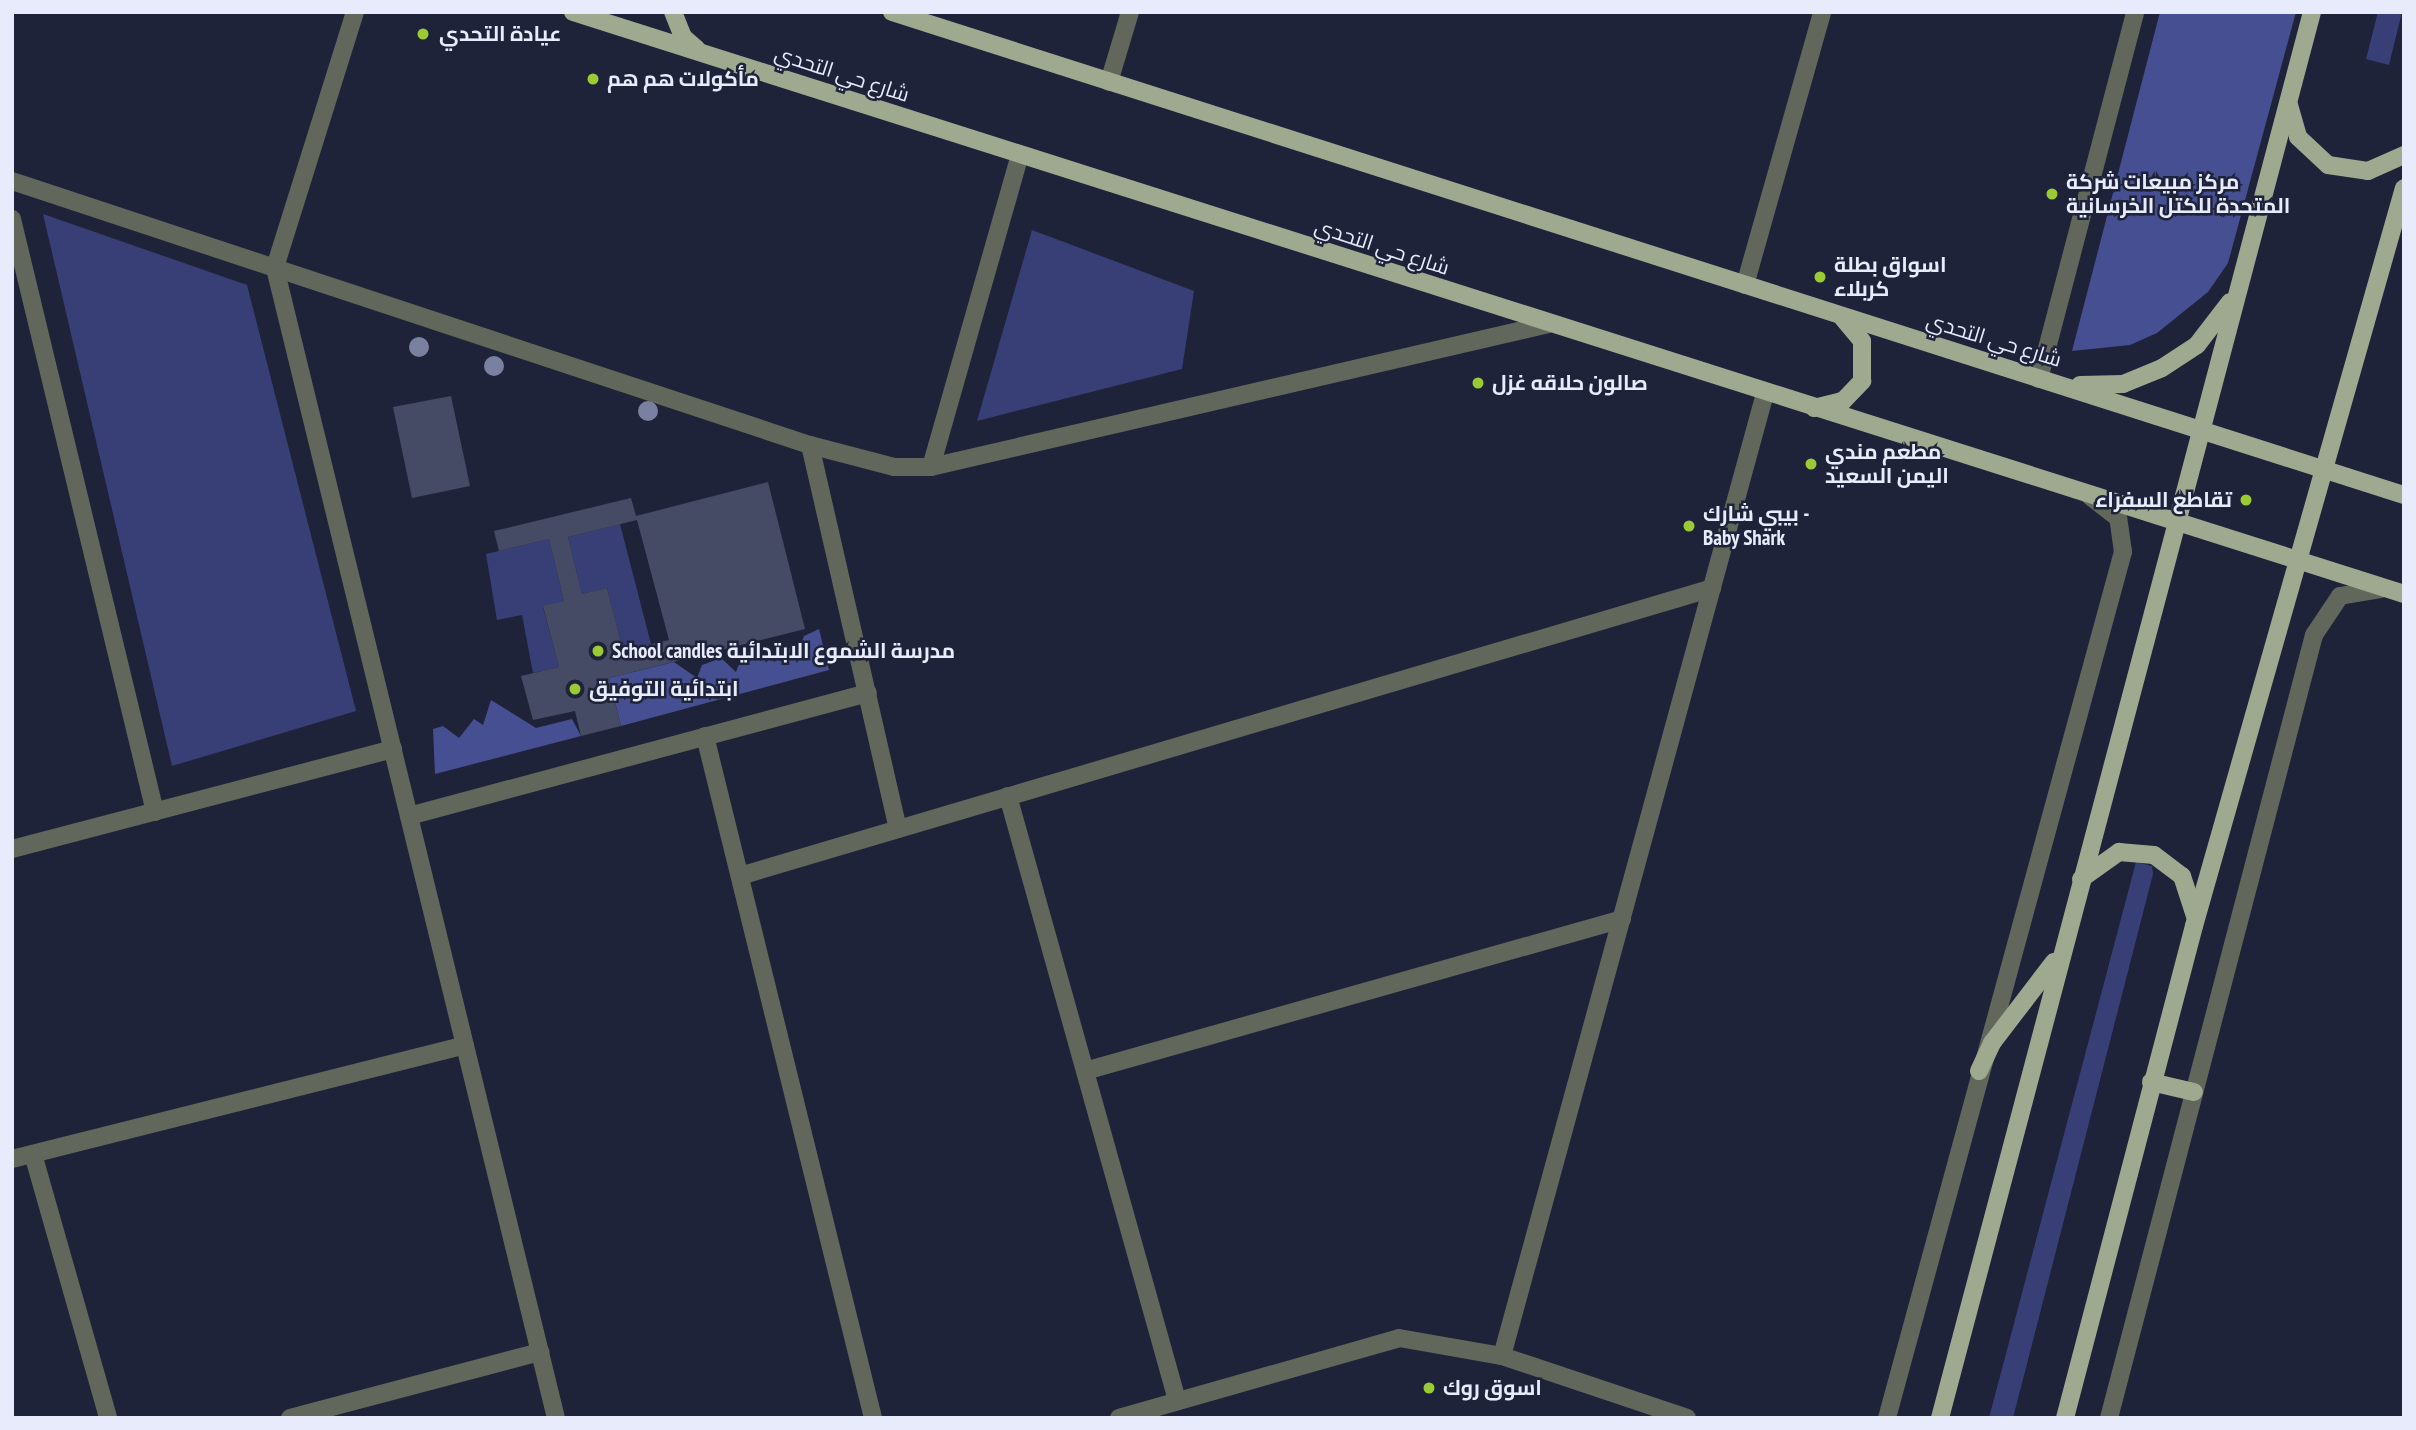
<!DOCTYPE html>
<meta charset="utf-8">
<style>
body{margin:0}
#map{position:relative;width:2416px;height:1430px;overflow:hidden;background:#1f233a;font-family:"PT Sans Narrow",Cairo,sans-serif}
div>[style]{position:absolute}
.green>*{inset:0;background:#383f77}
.forest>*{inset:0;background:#464f91}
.building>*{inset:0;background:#464b65}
.minor>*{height:18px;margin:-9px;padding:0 9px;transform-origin:9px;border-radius:9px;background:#62675b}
.major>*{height:18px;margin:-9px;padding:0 9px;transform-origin:9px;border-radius:9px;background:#9ea990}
.trees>*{width:20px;height:20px;margin:-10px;border-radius:50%;background:#7980a0}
.dots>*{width:19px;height:19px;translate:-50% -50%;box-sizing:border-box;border:4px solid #1f233a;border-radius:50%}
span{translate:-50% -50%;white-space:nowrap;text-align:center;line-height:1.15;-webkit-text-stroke:5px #1f233a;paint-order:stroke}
.poi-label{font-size:21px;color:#e7ebfb;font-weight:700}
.left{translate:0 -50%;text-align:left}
.right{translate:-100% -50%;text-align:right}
.street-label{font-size:21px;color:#e7ebfb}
.frame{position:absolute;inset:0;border:14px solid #e7ebfb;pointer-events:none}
</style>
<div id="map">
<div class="green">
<div style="clip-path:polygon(2378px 12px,2402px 12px,2389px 65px,2366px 59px)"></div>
<div style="clip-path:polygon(43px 214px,247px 285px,356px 711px,172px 766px)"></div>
<div style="clip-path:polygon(1032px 230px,1194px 291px,1182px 369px,977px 421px)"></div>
<div style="clip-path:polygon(620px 524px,651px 644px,623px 651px,607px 588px,582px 594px,568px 537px)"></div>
<div style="clip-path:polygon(549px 539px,564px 601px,543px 607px,559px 667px,533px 673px,522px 615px,497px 620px,486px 554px)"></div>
<div style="clip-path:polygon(2136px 862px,2152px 866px,2153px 874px,2013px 1418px,1989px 1418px)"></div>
</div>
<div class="forest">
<div style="clip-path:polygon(2160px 12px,2296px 12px,2228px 263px,2208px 292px,2157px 333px,2130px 345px,2072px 351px)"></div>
<div style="clip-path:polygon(819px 629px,829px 670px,621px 726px,609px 678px,674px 662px,697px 678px,702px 665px,721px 658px,736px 672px,744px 651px,768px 657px,783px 647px,799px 650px,804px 636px)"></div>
<div style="clip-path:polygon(491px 700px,536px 728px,572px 719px,581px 736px,435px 774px,433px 729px,443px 726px,459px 738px,474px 719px,483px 725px)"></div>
</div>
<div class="building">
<div style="clip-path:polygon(451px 396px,470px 486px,412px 498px,393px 407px)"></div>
<div style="clip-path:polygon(evenodd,768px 482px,805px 629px,609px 678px,621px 726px,581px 736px,575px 711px,533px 720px,521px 676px,559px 667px,543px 606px,564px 601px,549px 539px,499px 551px,494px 531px,631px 498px,636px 516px,768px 482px,637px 520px,669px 640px,623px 651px,607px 588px,582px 594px,568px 537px,637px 520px)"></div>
</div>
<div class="minor">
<div style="left:355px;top:12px;width:268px;rotate:107.4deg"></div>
<div style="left:275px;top:268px;width:1184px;rotate:76.27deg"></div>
<div style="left:1109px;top:82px;width:73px;rotate:-73.3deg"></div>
<div style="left:12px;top:181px;width:841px;rotate:18.31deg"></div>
<div style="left:810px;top:445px;width:87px;rotate:14.7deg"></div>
<div style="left:894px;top:467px;width:37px"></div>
<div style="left:931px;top:467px;width:634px;rotate:-13.03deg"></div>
<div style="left:12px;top:219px;width:610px;rotate:76.44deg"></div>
<div style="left:1745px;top:285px;width:284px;rotate:-74.2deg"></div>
<div style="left:2039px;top:379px;width:379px;rotate:-75.3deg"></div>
<div style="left:810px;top:445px;width:394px;rotate:77.1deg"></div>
<div style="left:931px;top:467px;width:324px;rotate:-74.1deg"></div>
<div style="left:705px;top:736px;width:702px;rotate:76.16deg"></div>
<div style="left:1008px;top:796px;width:627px;rotate:74.37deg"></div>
<div style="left:409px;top:816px;width:475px;rotate:-15deg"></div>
<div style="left:12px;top:849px;width:394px;rotate:-14.7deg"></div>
<div style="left:740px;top:876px;width:1014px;rotate:-16.5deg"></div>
<div style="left:1085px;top:1071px;width:558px;rotate:-15.8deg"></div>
<div style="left:33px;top:1154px;width:274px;rotate:74.1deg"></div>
<div style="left:12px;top:1159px;width:467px;rotate:-14.1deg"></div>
<div style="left:1502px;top:1356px;width:998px;rotate:-74.72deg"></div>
<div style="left:290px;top:1418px;width:259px;rotate:-14.8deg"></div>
<div style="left:1119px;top:1418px;width:291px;rotate:-15.9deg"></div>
<div style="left:1399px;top:1338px;width:105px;rotate:9.9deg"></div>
<div style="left:1502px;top:1356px;width:195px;rotate:18.5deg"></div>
<div style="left:1887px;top:1418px;width:898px;rotate:-74.76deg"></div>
<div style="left:2123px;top:552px;width:34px;rotate:-98deg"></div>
<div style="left:2118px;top:518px;width:36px;rotate:-142deg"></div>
<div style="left:2109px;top:1418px;width:809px;rotate:-75.33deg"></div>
<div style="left:2314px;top:635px;width:47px;rotate:-56.3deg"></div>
<div style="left:2340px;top:596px;width:42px;rotate:-9.7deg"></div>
</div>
<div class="major">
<div style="left:573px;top:12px;width:1921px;rotate:17.63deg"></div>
<div style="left:673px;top:12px;width:27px;rotate:68deg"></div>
<div style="left:683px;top:37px;width:18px;rotate:41deg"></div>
<div style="left:892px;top:12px;width:1587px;rotate:17.72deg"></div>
<div style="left:2289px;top:105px;width:33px;rotate:74deg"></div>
<div style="left:2298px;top:137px;width:41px;rotate:43deg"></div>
<div style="left:2328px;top:165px;width:40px;rotate:8.5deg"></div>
<div style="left:2368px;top:171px;width:39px;rotate:-24deg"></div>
<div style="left:2080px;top:385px;width:43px;rotate:-1.3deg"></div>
<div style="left:2123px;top:384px;width:42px;rotate:-22.3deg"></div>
<div style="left:2162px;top:368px;width:42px;rotate:-33.3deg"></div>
<div style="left:2197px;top:345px;width:54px;rotate:-52.5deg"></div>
<div style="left:1814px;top:408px;width:30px;rotate:-14deg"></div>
<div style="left:1843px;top:401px;width:28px;rotate:-46deg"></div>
<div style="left:1862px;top:381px;width:40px;rotate:-90deg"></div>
<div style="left:1862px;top:341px;width:30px;rotate:-130deg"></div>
<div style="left:2081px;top:879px;width:47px;rotate:-35.4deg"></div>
<div style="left:2119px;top:852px;width:35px;rotate:5deg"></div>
<div style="left:2154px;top:855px;width:35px;rotate:37deg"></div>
<div style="left:2182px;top:876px;width:42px;rotate:72deg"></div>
<div style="left:1979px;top:1071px;width:31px;rotate:-65deg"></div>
<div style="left:1992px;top:1043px;width:102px;rotate:-52.6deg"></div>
<div style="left:2151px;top:1082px;width:44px;rotate:13.1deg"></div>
<div style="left:1940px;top:1418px;width:1454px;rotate:-75.18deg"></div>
<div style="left:2065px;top:1418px;width:509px;rotate:-75.31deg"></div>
<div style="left:2194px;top:926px;width:767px;rotate:-74.12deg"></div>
</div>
<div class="trees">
<div style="left:419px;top:347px"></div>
<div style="left:494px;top:366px"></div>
<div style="left:648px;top:411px"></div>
</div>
<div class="dots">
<div style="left:423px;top:34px;background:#9acb34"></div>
<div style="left:593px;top:79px;background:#9acb34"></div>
<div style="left:2052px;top:194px;background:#9acb34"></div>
<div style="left:1820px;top:277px;background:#9acb34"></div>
<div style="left:1478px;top:383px;background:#9acb34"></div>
<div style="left:1811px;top:464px;background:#9acb34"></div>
<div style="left:2246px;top:500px;background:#9acb34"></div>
<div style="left:1689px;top:526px;background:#9acb34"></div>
<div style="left:598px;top:651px;background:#9acb34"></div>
<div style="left:575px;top:689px;background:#9acb34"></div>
<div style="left:1429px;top:1388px;background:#9acb34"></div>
</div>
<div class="poi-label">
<span class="left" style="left:439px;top:34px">عيادة التحدي</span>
<span class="left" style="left:607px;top:79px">مأكولات هم هم</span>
<span class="left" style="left:2066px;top:194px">مركز مبيعات شركة<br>المتحدة للكتل الخرسانية</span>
<span class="left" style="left:1834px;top:277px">اسواق بطلة<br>كربلاء</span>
<span class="left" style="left:1492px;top:383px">صالون حلاقه غزل</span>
<span class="left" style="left:1825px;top:464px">مطعم مندي<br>اليمن السعيد</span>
<span class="right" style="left:2232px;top:500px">تقاطع السفراء</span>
<span class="left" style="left:1703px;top:526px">بيبي شارك -<br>Baby Shark</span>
<span class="left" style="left:612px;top:651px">School candles مدرسة الشموع الابتدائية</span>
<span class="left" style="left:589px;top:689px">ابتدائية التوفيق</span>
<span class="left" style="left:1443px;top:1388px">اسوق روك</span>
</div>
<div class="street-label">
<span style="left:842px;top:74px;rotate:18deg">شارع حي التحدي</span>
<span style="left:1382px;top:247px;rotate:18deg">شارع حي التحدي</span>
<span style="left:1994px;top:340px;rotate:17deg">شارع حي التحدي</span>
</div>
<div class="frame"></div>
</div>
